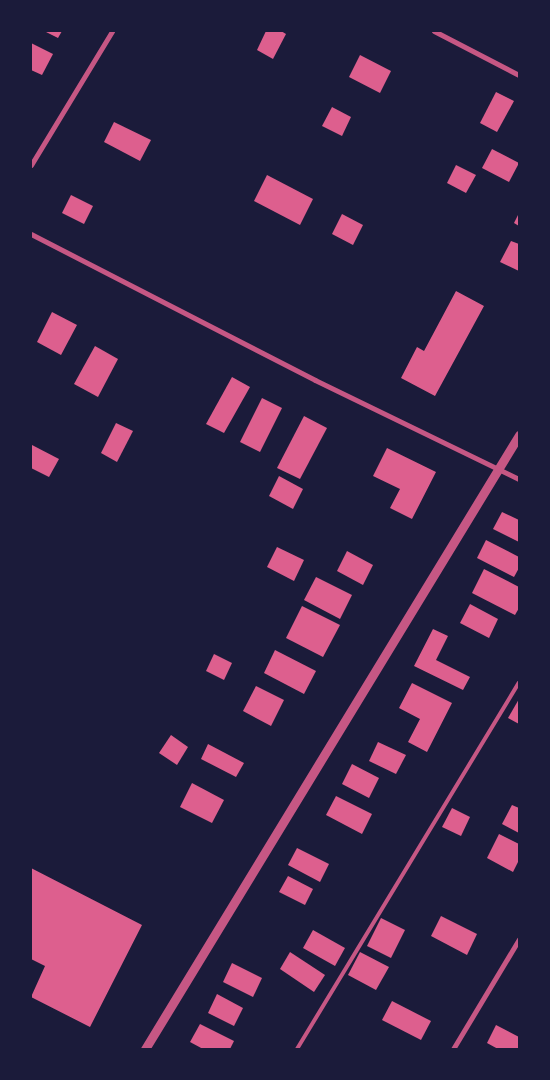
<!DOCTYPE html>
<style>
body{margin:0}
#map{position:relative;width:550px;height:1080px;overflow:hidden;background:#1b1b3a;font-family:Georgia,serif}
div>[style]{position:absolute}
.building>*{inset:0;background:#dd5f8e}
.service>*{height:4px;margin:-2px;padding:0 2px;transform-origin:2px;border-radius:2px;background:#c65784}
.minor>*{height:5px;margin:-2.5px;padding:0 2.5px;transform-origin:2.5px;border-radius:2.5px;background:#c65784}
.tertiary>*{height:9px;margin:-4.5px;padding:0 4.5px;transform-origin:4.5px;border-radius:4.5px;background:#c65784}
span{translate:-50% -50%;white-space:nowrap;text-align:center;line-height:1.15;-webkit-text-stroke:5px #1b1b3a;paint-order:stroke}
.frame{position:absolute;inset:0;border:32px solid #1b1b3a;pointer-events:none}
</style>
<div id="map">
<div class="building">
<div style="clip-path:polygon(44px 31px,62px 31px,58px 38px)"></div>
<div style="clip-path:polygon(266px 31px,281px 31px,286px 34px,273px 59px,257px 50px)"></div>
<div style="clip-path:polygon(31px 43px,53px 54px,42px 75px,31px 70px)"></div>
<div style="clip-path:polygon(360px 55px,391px 71px,380px 93px,349px 77px)"></div>
<div style="clip-path:polygon(496px 92px,514px 101px,497px 132px,480px 123px)"></div>
<div style="clip-path:polygon(332px 107px,351px 117px,342px 136px,322px 126px)"></div>
<div style="clip-path:polygon(114px 122px,151px 140px,140px 161px,104px 142px)"></div>
<div style="clip-path:polygon(492px 149px,519px 163px,509px 182px,482px 168px)"></div>
<div style="clip-path:polygon(456px 165px,476px 175px,466px 193px,447px 183px)"></div>
<div style="clip-path:polygon(267px 175px,313px 199px,300px 225px,254px 201px)"></div>
<div style="clip-path:polygon(71px 195px,93px 206px,84px 224px,62px 213px)"></div>
<div style="clip-path:polygon(519px 213px,519px 226px,514px 223px)"></div>
<div style="clip-path:polygon(342px 214px,363px 225px,353px 245px,332px 234px)"></div>
<div style="clip-path:polygon(511px 241px,519px 244px,519px 271px,500px 262px)"></div>
<div style="clip-path:polygon(456px 291px,484px 306px,435px 396px,401px 378px,417px 347px,424px 351px)"></div>
<div style="clip-path:polygon(52px 312px,77px 325px,61px 355px,37px 342px)"></div>
<div style="clip-path:polygon(95px 346px,118px 359px,98px 397px,74px 384px)"></div>
<div style="clip-path:polygon(232px 377px,250px 387px,224px 433px,206px 424px)"></div>
<div style="clip-path:polygon(262px 398px,282px 408px,260px 452px,240px 442px)"></div>
<div style="clip-path:polygon(304px 416px,327px 428px,300px 479px,277px 468px)"></div>
<div style="clip-path:polygon(116px 423px,133px 431px,117px 462px,101px 453px)"></div>
<div style="clip-path:polygon(32px 445px,59px 459px,49px 477px,31px 468px)"></div>
<div style="clip-path:polygon(387px 448px,436px 472px,412px 519px,390px 508px,400px 489px,373px 476px)"></div>
<div style="clip-path:polygon(279px 476px,303px 489px,293px 509px,269px 496px)"></div>
<div style="clip-path:polygon(502px 512px,519px 520px,519px 542px,493px 529px)"></div>
<div style="clip-path:polygon(486px 540px,519px 557px,519px 568px,514px 577px,477px 558px)"></div>
<div style="clip-path:polygon(277px 547px,304px 560px,294px 581px,267px 567px)"></div>
<div style="clip-path:polygon(347px 551px,373px 565px,363px 585px,337px 571px)"></div>
<div style="clip-path:polygon(484px 569px,519px 587px,519px 608px,515px 615px,472px 593px)"></div>
<div style="clip-path:polygon(316px 577px,352px 595px,340px 619px,304px 600px)"></div>
<div style="clip-path:polygon(470px 604px,498px 619px,489px 638px,460px 623px)"></div>
<div style="clip-path:polygon(302px 606px,340px 625px,323px 657px,286px 638px)"></div>
<div style="clip-path:polygon(433px 629px,448px 636px,436px 660px,470px 677px,463px 690px,414px 666px)"></div>
<div style="clip-path:polygon(275px 650px,316px 671px,304px 694px,264px 673px)"></div>
<div style="clip-path:polygon(214px 654px,232px 663px,224px 680px,206px 671px)"></div>
<div style="clip-path:polygon(412px 683px,452px 703px,427px 752px,408px 742px,420px 719px,399px 708px)"></div>
<div style="clip-path:polygon(256px 686px,284px 700px,271px 726px,243px 711px)"></div>
<div style="clip-path:polygon(519px 699px,519px 724px,508px 718px)"></div>
<div style="clip-path:polygon(171px 735px,188px 747px,177px 765px,159px 753px)"></div>
<div style="clip-path:polygon(378px 742px,406px 755px,396px 774px,369px 761px)"></div>
<div style="clip-path:polygon(208px 744px,244px 763px,236px 777px,201px 759px)"></div>
<div style="clip-path:polygon(352px 764px,379px 778px,369px 798px,342px 784px)"></div>
<div style="clip-path:polygon(192px 783px,224px 800px,212px 823px,180px 807px)"></div>
<div style="clip-path:polygon(336px 796px,372px 814px,362px 834px,326px 815px)"></div>
<div style="clip-path:polygon(512px 805px,519px 808px,519px 833px,502px 824px)"></div>
<div style="clip-path:polygon(452px 808px,470px 817px,461px 836px,442px 827px)"></div>
<div style="clip-path:polygon(499px 834px,519px 844px,519px 860px,513px 872px,487px 858px)"></div>
<div style="clip-path:polygon(297px 848px,329px 864px,320px 882px,288px 865px)"></div>
<div style="clip-path:polygon(31px 868px,142px 925px,90px 1027px,31px 997px,45px 966px,31px 959px)"></div>
<div style="clip-path:polygon(288px 876px,313px 889px,305px 905px,279px 892px)"></div>
<div style="clip-path:polygon(441px 916px,477px 934px,467px 955px,431px 936px)"></div>
<div style="clip-path:polygon(381px 918px,405px 930px,391px 958px,367px 946px)"></div>
<div style="clip-path:polygon(313px 930px,345px 948px,335px 966px,303px 948px)"></div>
<div style="clip-path:polygon(290px 952px,325px 975px,314px 992px,280px 969px)"></div>
<div style="clip-path:polygon(360px 952px,389px 967px,376px 990px,348px 975px)"></div>
<div style="clip-path:polygon(232px 963px,262px 978px,253px 997px,223px 982px)"></div>
<div style="clip-path:polygon(217px 994px,243px 1008px,234px 1026px,208px 1013px)"></div>
<div style="clip-path:polygon(392px 1001px,431px 1021px,421px 1040px,382px 1020px)"></div>
<div style="clip-path:polygon(200px 1024px,234px 1041px,230px 1049px,203px 1049px,190px 1042px)"></div>
<div style="clip-path:polygon(496px 1025px,519px 1037px,519px 1049px,498px 1049px,487px 1043px)"></div>
</div>
<div class="service">
<div style="left:297px;top:1049px;width:428px;rotate:-58.8deg"></div>
</div>
<div class="minor">
<div style="left:434px;top:31px;width:96px;rotate:27.4deg"></div>
<div style="left:31px;top:165px;width:157px;rotate:-58.8deg"></div>
<div style="left:31px;top:234px;width:319px;rotate:27.2deg"></div>
<div style="left:315px;top:380px;width:227px;rotate:25.9deg"></div>
<div style="left:453px;top:1049px;width:128px;rotate:-59deg"></div>
</div>
<div class="tertiary">
<div style="left:145px;top:1049px;width:719px;rotate:-58.65deg"></div>
</div>
<div class="frame"></div>
</div>
